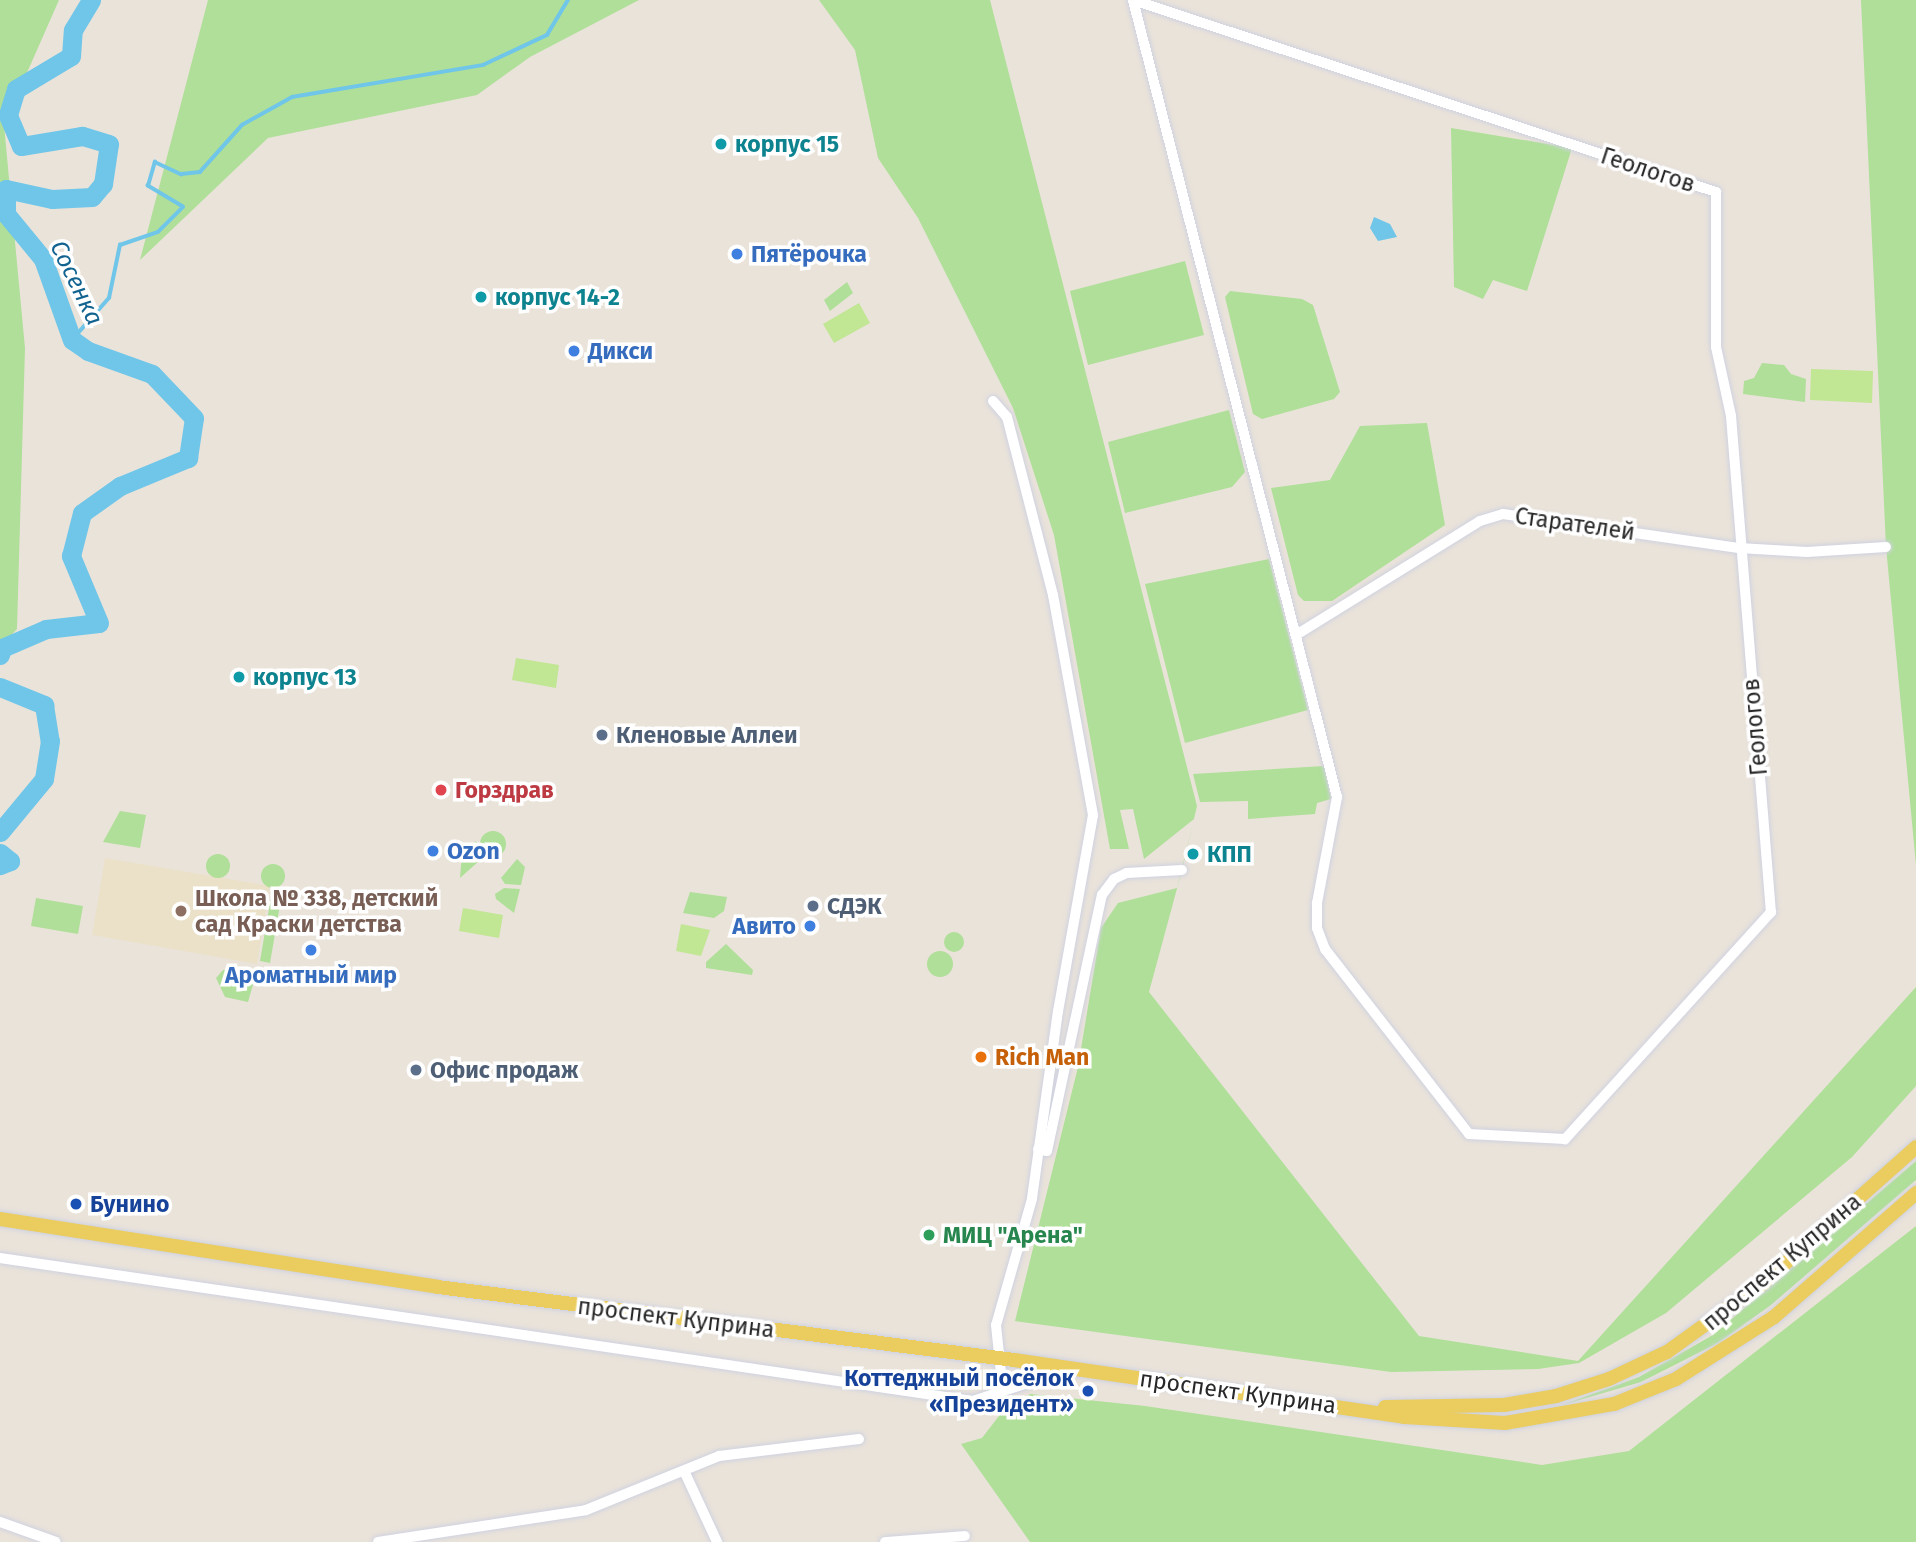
<!DOCTYPE html>
<meta charset="utf-8">
<style>
body{margin:0}
#map{position:relative;width:1916px;height:1542px;overflow:hidden;background:#eae3da;font-family:"Fira Sans",sans-serif}
div>[style]{position:absolute}
.education>*{inset:0;background:#ebe1c9}
.green>*{inset:0;background:#afdf98}
.round{border-radius:50%}
.pitch>*{inset:0;background:#c1e694}
.water>*{inset:0;background:#70c6e9}
.stream>*{height:3.5px;margin:-1.75px;padding:0 1.75px;transform-origin:1.75px;border-radius:1.75px;background:#70c6e9}
.river>*{height:19px;margin:-9.5px;padding:0 9.5px;transform-origin:9.5px;border-radius:9.5px;background:#70c6e9}
.roads{filter:drop-shadow(0 0 2px #cfd2e0) drop-shadow(0 0 2px #cfd2e0)}
.minor>*{height:10px;margin:-5px;padding:0 5px;transform-origin:5px;border-radius:5px;background:#fff}
.major>*{height:14px;margin:-7px;padding:0 7px;transform-origin:7px;border-radius:7px;background:#eacc5f}
.dots>*{width:19px;height:19px;translate:-50% -50%;box-sizing:border-box;border:4px solid #fff;border-radius:50%}
span{translate:-50% -50%;white-space:nowrap;text-align:center;line-height:1.15;-webkit-text-stroke:7px #fff;paint-order:stroke}
.culture-label{font-size:23px;color:#0d838f;font-weight:700}
.left{translate:0 -50%;text-align:left}
.street-label{font-size:23px;color:#282828}
.shop-label{font-size:23px;color:#366cbe;font-weight:700}
.right{translate:-100% -50%;text-align:right}
.service-label{font-size:23px;color:#4e5e75;font-weight:700}
.health-label{font-size:23px;color:#be3a42;font-weight:700}
.education-label{font-size:23px;color:#785e54;font-weight:700}
.food-label{font-size:23px;color:#c56008;font-weight:700}
.transit-label{font-size:23px;color:#164399;font-weight:700}
.leisure-label{font-size:23px;color:#27864d;font-weight:700}
.water-label{font-size:24px;color:#136391;font-style:italic}
</style>
<div id="map">
<div class="education">
<div style="clip-path:polygon(105px 858px,270px 886px,257px 964px,92px 935px)"></div>
</div>
<div class="green">
<div style="clip-path:polygon(0 0,59px 0,4px 125px,25px 348px,17px 629px,0 647px)"></div>
<div style="clip-path:polygon(208px 0,639px 0,530px 57px,477px 95px,268px 138px,140px 260px)"></div>
<div style="clip-path:polygon(819px 0,990px 0,1197px 806px,1182px 870px,1149px 992px,1419px 1336px,1578px 1361px,1916px 987px,1916px 1086px,1852px 1157px,1666px 1313px,1579px 1363px,1538px 1369px,1391px 1372px,1015px 1321px,1078px 1067px,1101px 928px,1118px 903px,1177px 888px,1194px 819px,1144px 859px,1133px 809px,1120px 810px,1129px 849px,1110px 849px,1054px 535px,1013px 408px,918px 218px,878px 158px,855px 50px)"></div>
<div style="clip-path:polygon(1861px 0,1916px 0,1916px 865px,1886px 547px)"></div>
<div style="clip-path:polygon(1451px 128px,1572px 148px,1527px 291px,1493px 280px,1483px 299px,1454px 287px)"></div>
<div style="clip-path:polygon(1185px 261px,1204px 335px,1088px 365px,1070px 291px)"></div>
<div style="clip-path:polygon(847px 282px,853px 293px,830px 311px,824px 300px)"></div>
<div style="clip-path:polygon(1230px 291px,1302px 299px,1313px 305px,1340px 392px,1334px 399px,1262px 419px,1253px 414px,1225px 297px)"></div>
<div style="clip-path:polygon(1762px 363px,1784px 365px,1791px 374px,1806px 379px,1805px 402px,1743px 394px,1744px 381px,1754px 378px)"></div>
<div style="clip-path:polygon(1229px 410px,1245px 472px,1232px 487px,1125px 513px,1108px 442px)"></div>
<div style="clip-path:polygon(1427px 423px,1445px 525px,1332px 601px,1304px 601px,1298px 595px,1271px 488px,1330px 480px,1360px 426px)"></div>
<div style="clip-path:polygon(1269px 559px,1308px 710px,1185px 743px,1145px 584px)"></div>
<div style="clip-path:polygon(1324px 766px,1331px 799px,1317px 803px,1315px 814px,1248px 819px,1248px 801px,1200px 802px,1193px 774px)"></div>
<div style="clip-path:polygon(120px 811px,146px 815px,140px 848px,103px 842px)"></div>
<div class="round" style="left:480px;top:831px;width:26px;height:26px"></div>
<div style="clip-path:polygon(476px 841px,479px 861px,460px 878px,462px 854px)"></div>
<div class="round" style="left:206px;top:854px;width:24px;height:24px"></div>
<div style="clip-path:polygon(517px 859px,525px 867px,521px 885px,505px 884px,501px 878px)"></div>
<div class="round" style="left:261px;top:864px;width:24px;height:24px"></div>
<div style="clip-path:polygon(504px 888px,520px 889px,514px 913px,496px 899px,495px 894px)"></div>
<div style="clip-path:polygon(690px 892px,727px 897px,724px 911px,714px 918px,683px 913px)"></div>
<div style="clip-path:polygon(271px 897px,281px 899px,270px 963px,260px 961px)"></div>
<div style="clip-path:polygon(36px 898px,83px 906px,78px 934px,31px 926px)"></div>
<div class="round" style="left:944px;top:932px;width:20px;height:20px"></div>
<div style="clip-path:polygon(726px 944px,753px 970px,752px 975px,706px 968px,706px 962px)"></div>
<div class="round" style="left:927px;top:951px;width:26px;height:26px"></div>
<div style="clip-path:polygon(223px 970px,239px 970px,254px 981px,248px 1002px,225px 997px,216px 978px)"></div>
<div style="clip-path:polygon(1916px 1161px,1916px 1180px,1771px 1305px,1718px 1343px,1641px 1382px,1559px 1406px,1639px 1377px,1713px 1335px)"></div>
<div style="clip-path:polygon(1916px 1226px,1916px 1542px,1030px 1542px,961px 1444px,982px 1438px,1002px 1412px,1030px 1394px,1145px 1406px,1542px 1465px,1629px 1451px)"></div>
</div>
<div class="pitch">
<div style="clip-path:polygon(859px 303px,870px 323px,834px 343px,823px 324px)"></div>
<div style="clip-path:polygon(1811px 369px,1873px 371px,1872px 403px,1810px 400px)"></div>
<div style="clip-path:polygon(516px 658px,559px 665px,556px 688px,512px 680px)"></div>
<div style="clip-path:polygon(463px 908px,503px 915px,499px 938px,459px 931px)"></div>
<div style="clip-path:polygon(681px 924px,710px 930px,701px 956px,676px 951px)"></div>
</div>
<div class="water">
<div style="clip-path:polygon(1374px 217px,1390px 224px,1397px 237px,1378px 241px,1370px 228px)"></div>
</div>
<div class="stream">
<div style="left:72px;top:340px;width:56px;rotate:-48.6deg"></div>
<div style="left:109px;top:298px;width:54px;rotate:-78.3deg"></div>
<div style="left:120px;top:245px;width:40px;rotate:-18.9deg"></div>
<div style="left:158px;top:232px;width:35px;rotate:-45deg"></div>
<div style="left:183px;top:207px;width:41px;rotate:-149deg"></div>
<div style="left:148px;top:186px;width:25px;rotate:-74deg"></div>
<div style="left:155px;top:162px;width:29px;rotate:25deg"></div>
<div style="left:181px;top:174px;width:19px;rotate:-6deg"></div>
<div style="left:200px;top:172px;width:63px;rotate:-48.2deg"></div>
<div style="left:242px;top:125px;width:57px;rotate:-29.2deg"></div>
<div style="left:292px;top:97px;width:194px;rotate:-9.5deg"></div>
<div style="left:483px;top:65px;width:71px;rotate:-25.1deg"></div>
<div style="left:547px;top:35px;width:41px;rotate:-59deg"></div>
</div>
<div class="river">
<div style="left:0;top:655px;width:7px;rotate:-74deg"></div>
<div style="left:2px;top:648px;width:48px;rotate:-23.4deg"></div>
<div style="left:46px;top:629px;width:53px;rotate:-6.5deg"></div>
<div style="left:99px;top:623px;width:73px;rotate:-112.7deg"></div>
<div style="left:71px;top:556px;width:44px;rotate:-75.7deg"></div>
<div style="left:82px;top:513px;width:47px;rotate:-35.4deg"></div>
<div style="left:120px;top:486px;width:74px;rotate:-22.4deg"></div>
<div style="left:188px;top:458px;width:40px;rotate:-81.5deg"></div>
<div style="left:194px;top:418px;width:61px;rotate:-133.7deg"></div>
<div style="left:152px;top:374px;width:68px;rotate:-160.2deg"></div>
<div style="left:88px;top:351px;width:19px;rotate:-145deg"></div>
<div style="left:72px;top:340px;width:86px;rotate:-109.7deg"></div>
<div style="left:43px;top:259px;width:58px;rotate:-129.4deg"></div>
<div style="left:6px;top:214px;width:25px;rotate:-90deg"></div>
<div style="left:6px;top:189px;width:47px;rotate:12.3deg"></div>
<div style="left:52px;top:199px;width:40px;rotate:-2.9deg"></div>
<div style="left:92px;top:197px;width:17px;rotate:-50deg"></div>
<div style="left:103px;top:184px;width:40px;rotate:-81.5deg"></div>
<div style="left:109px;top:144px;width:28px;rotate:-163deg"></div>
<div style="left:82px;top:136px;width:62px;rotate:170.7deg"></div>
<div style="left:21px;top:146px;width:34px;rotate:-113deg"></div>
<div style="left:8px;top:115px;width:27px;rotate:-73deg"></div>
<div style="left:16px;top:89px;width:64px;rotate:-31deg"></div>
<div style="left:71px;top:56px;width:26px;rotate:-86deg"></div>
<div style="left:73px;top:30px;width:35px;rotate:-59deg"></div>
<div style="left:0;top:687px;width:48px;rotate:22.2deg"></div>
<div style="left:44px;top:705px;width:36px;rotate:81deg"></div>
<div style="left:50px;top:741px;width:38px;rotate:99deg"></div>
<div style="left:44px;top:779px;width:69px;rotate:129.7deg"></div>
<div style="left:0;top:853px;width:13px;rotate:39deg"></div>
<div style="left:10px;top:861px;width:11px;rotate:158deg"></div>
</div>
<div class="roads">
<div class="minor">
<div style="left:1133px;top:0;width:614px;rotate:18.23deg"></div>
<div style="left:1716px;top:192px;width:155px;rotate:90deg"></div>
<div style="left:1716px;top:347px;width:71px;rotate:77.7deg"></div>
<div style="left:1731px;top:416px;width:498px;rotate:85.4deg"></div>
<div style="left:1771px;top:912px;width:307px;rotate:132.2deg"></div>
<div style="left:1565px;top:1139px;width:96px;rotate:-177deg"></div>
<div style="left:1469px;top:1134px;width:234px;rotate:-127.9deg"></div>
<div style="left:1325px;top:949px;width:22px;rotate:-111deg"></div>
<div style="left:1317px;top:928px;width:25px;rotate:-90deg"></div>
<div style="left:1317px;top:903px;width:108px;rotate:-79.3deg"></div>
<div style="left:1337px;top:797px;width:823px;rotate:-104.36deg"></div>
<div style="left:993px;top:401px;width:21px;rotate:49deg"></div>
<div style="left:1007px;top:417px;width:184px;rotate:75.5deg"></div>
<div style="left:1053px;top:595px;width:224px;rotate:79.7deg"></div>
<div style="left:1093px;top:815px;width:199px;rotate:100.1deg"></div>
<div style="left:1058px;top:1011px;width:190px;rotate:97.9deg"></div>
<div style="left:1032px;top:1199px;width:131px;rotate:105.9deg"></div>
<div style="left:996px;top:1325px;width:58px;rotate:84.1deg"></div>
<div style="left:1002px;top:1383px;width:13px;rotate:122deg"></div>
<div style="left:1296px;top:635px;width:216px;rotate:-31.8deg"></div>
<div style="left:1480px;top:521px;width:24px;rotate:-17deg"></div>
<div style="left:1503px;top:514px;width:238px;rotate:8.2deg"></div>
<div style="left:1739px;top:548px;width:68px;rotate:3.4deg"></div>
<div style="left:1807px;top:552px;width:79px;rotate:-3.6deg"></div>
<div style="left:1038px;top:1149px;width:9px;rotate:13deg"></div>
<div style="left:1047px;top:1151px;width:262px;rotate:-77.9deg"></div>
<div style="left:1102px;top:895px;width:20px;rotate:-53deg"></div>
<div style="left:1114px;top:879px;width:14px;rotate:-25deg"></div>
<div style="left:1127px;top:873px;width:55px;rotate:-3.1deg"></div>
<div style="left:0;top:1258px;width:983px;rotate:8.36deg"></div>
<div style="left:973px;top:1401px;width:102px;rotate:-18.3deg"></div>
<div style="left:685px;top:1473px;width:76px;rotate:65.1deg"></div>
<div style="left:0;top:1522px;width:59px;rotate:19.7deg"></div>
<div style="left:378px;top:1542px;width:210px;rotate:-8.7deg"></div>
<div style="left:586px;top:1510px;width:144px;rotate:-22.1deg"></div>
<div style="left:719px;top:1456px;width:141px;rotate:-6.9deg"></div>
<div style="left:885px;top:1542px;width:80px;rotate:-4.3deg"></div>
</div>
<div class="major">
<div style="left:0;top:1219px;width:443px;rotate:8.8deg"></div>
<div style="left:438px;top:1287px;width:581px;rotate:7.22deg"></div>
<div style="left:1014px;top:1360px;width:394px;rotate:8.3deg"></div>
<div style="left:1404px;top:1417px;width:101px;rotate:3.4deg"></div>
<div style="left:1505px;top:1423px;width:111px;rotate:-9.9deg"></div>
<div style="left:1614px;top:1404px;width:67px;rotate:-22deg"></div>
<div style="left:1676px;top:1379px;width:116px;rotate:-32.3deg"></div>
<div style="left:1774px;top:1317px;width:189px;rotate:-41.1deg"></div>
<div style="left:1385px;top:1407px;width:119px;rotate:-1deg"></div>
<div style="left:1504px;top:1405px;width:53px;rotate:-9.8deg"></div>
<div style="left:1556px;top:1396px;width:56px;rotate:-17.8deg"></div>
<div style="left:1609px;top:1379px;width:64px;rotate:-25deg"></div>
<div style="left:1667px;top:1352px;width:118px;rotate:-35.7deg"></div>
<div style="left:1763px;top:1283px;width:205px;rotate:-41.6deg"></div>
</div>
</div>
<div class="dots">
<div style="left:721px;top:144px;background:#0f9aa8"></div>
<div style="left:737px;top:254px;background:#3f7fe0"></div>
<div style="left:481px;top:297px;background:#0f9aa8"></div>
<div style="left:574px;top:351px;background:#3f7fe0"></div>
<div style="left:239px;top:677px;background:#0f9aa8"></div>
<div style="left:602px;top:735px;background:#5c6f8a"></div>
<div style="left:441px;top:790px;background:#e0444e"></div>
<div style="left:433px;top:851px;background:#3f7fe0"></div>
<div style="left:1193px;top:854px;background:#0f9aa8"></div>
<div style="left:813px;top:906px;background:#5c6f8a"></div>
<div style="left:181px;top:911px;background:#8d6e63"></div>
<div style="left:810px;top:926px;background:#3f7fe0"></div>
<div style="left:311px;top:950px;background:#3f7fe0"></div>
<div style="left:981px;top:1057px;background:#e8710a"></div>
<div style="left:416px;top:1070px;background:#5c6f8a"></div>
<div style="left:76px;top:1204px;background:#1a4fb4"></div>
<div style="left:929px;top:1235px;background:#2e9e5b"></div>
<div style="left:1088px;top:1391px;background:#1a4fb4"></div>
</div>
<div class="culture-label">
<span class="left" style="left:735px;top:144px">корпус 15</span>
<span class="left" style="left:495px;top:297px">корпус 14-2</span>
<span class="left" style="left:253px;top:677px">корпус 13</span>
<span class="left" style="left:1207px;top:854px">КПП</span>
</div>
<div class="street-label">
<span style="left:1648px;top:170px;rotate:18deg">Геологов</span>
<span style="left:1575px;top:524px;rotate:8deg">Старателей</span>
<span style="left:1755px;top:727px;rotate:-95deg">Геологов</span>
<span style="left:1782px;top:1262px;rotate:-40deg">проспект Куприна</span>
<span style="left:676px;top:1318px;rotate:7deg">проспект Куприна</span>
<span style="left:1238px;top:1392px;rotate:8deg">проспект Куприна</span>
</div>
<div class="shop-label">
<span class="left" style="left:751px;top:254px">Пятёрочка</span>
<span class="left" style="left:588px;top:351px">Дикси</span>
<span class="left" style="left:447px;top:851px">Ozon</span>
<span class="right" style="left:796px;top:926px">Авито</span>
<span style="left:311px;top:975px">Ароматный мир</span>
</div>
<div class="service-label">
<span class="left" style="left:616px;top:735px">Кленовые Аллеи</span>
<span class="left" style="left:827px;top:906px">СДЭК</span>
<span class="left" style="left:430px;top:1070px">Офис продаж</span>
</div>
<div class="health-label">
<span class="left" style="left:455px;top:790px">Горздрав</span>
</div>
<div class="education-label">
<span class="left" style="left:195px;top:911px">Школа № 338, детский<br>сад Краски детства</span>
</div>
<div class="food-label">
<span class="left" style="left:995px;top:1057px">Rich Man</span>
</div>
<div class="transit-label">
<span class="left" style="left:90px;top:1204px">Бунино</span>
<span class="right" style="left:1074px;top:1391px">Коттеджный посёлок<br>«Президент»</span>
</div>
<div class="leisure-label">
<span class="left" style="left:943px;top:1235px">МИЦ "Арена"</span>
</div>
<div class="water-label">
<span style="left:76px;top:283px;rotate:64deg">Сосенка</span>
</div>
</div>
